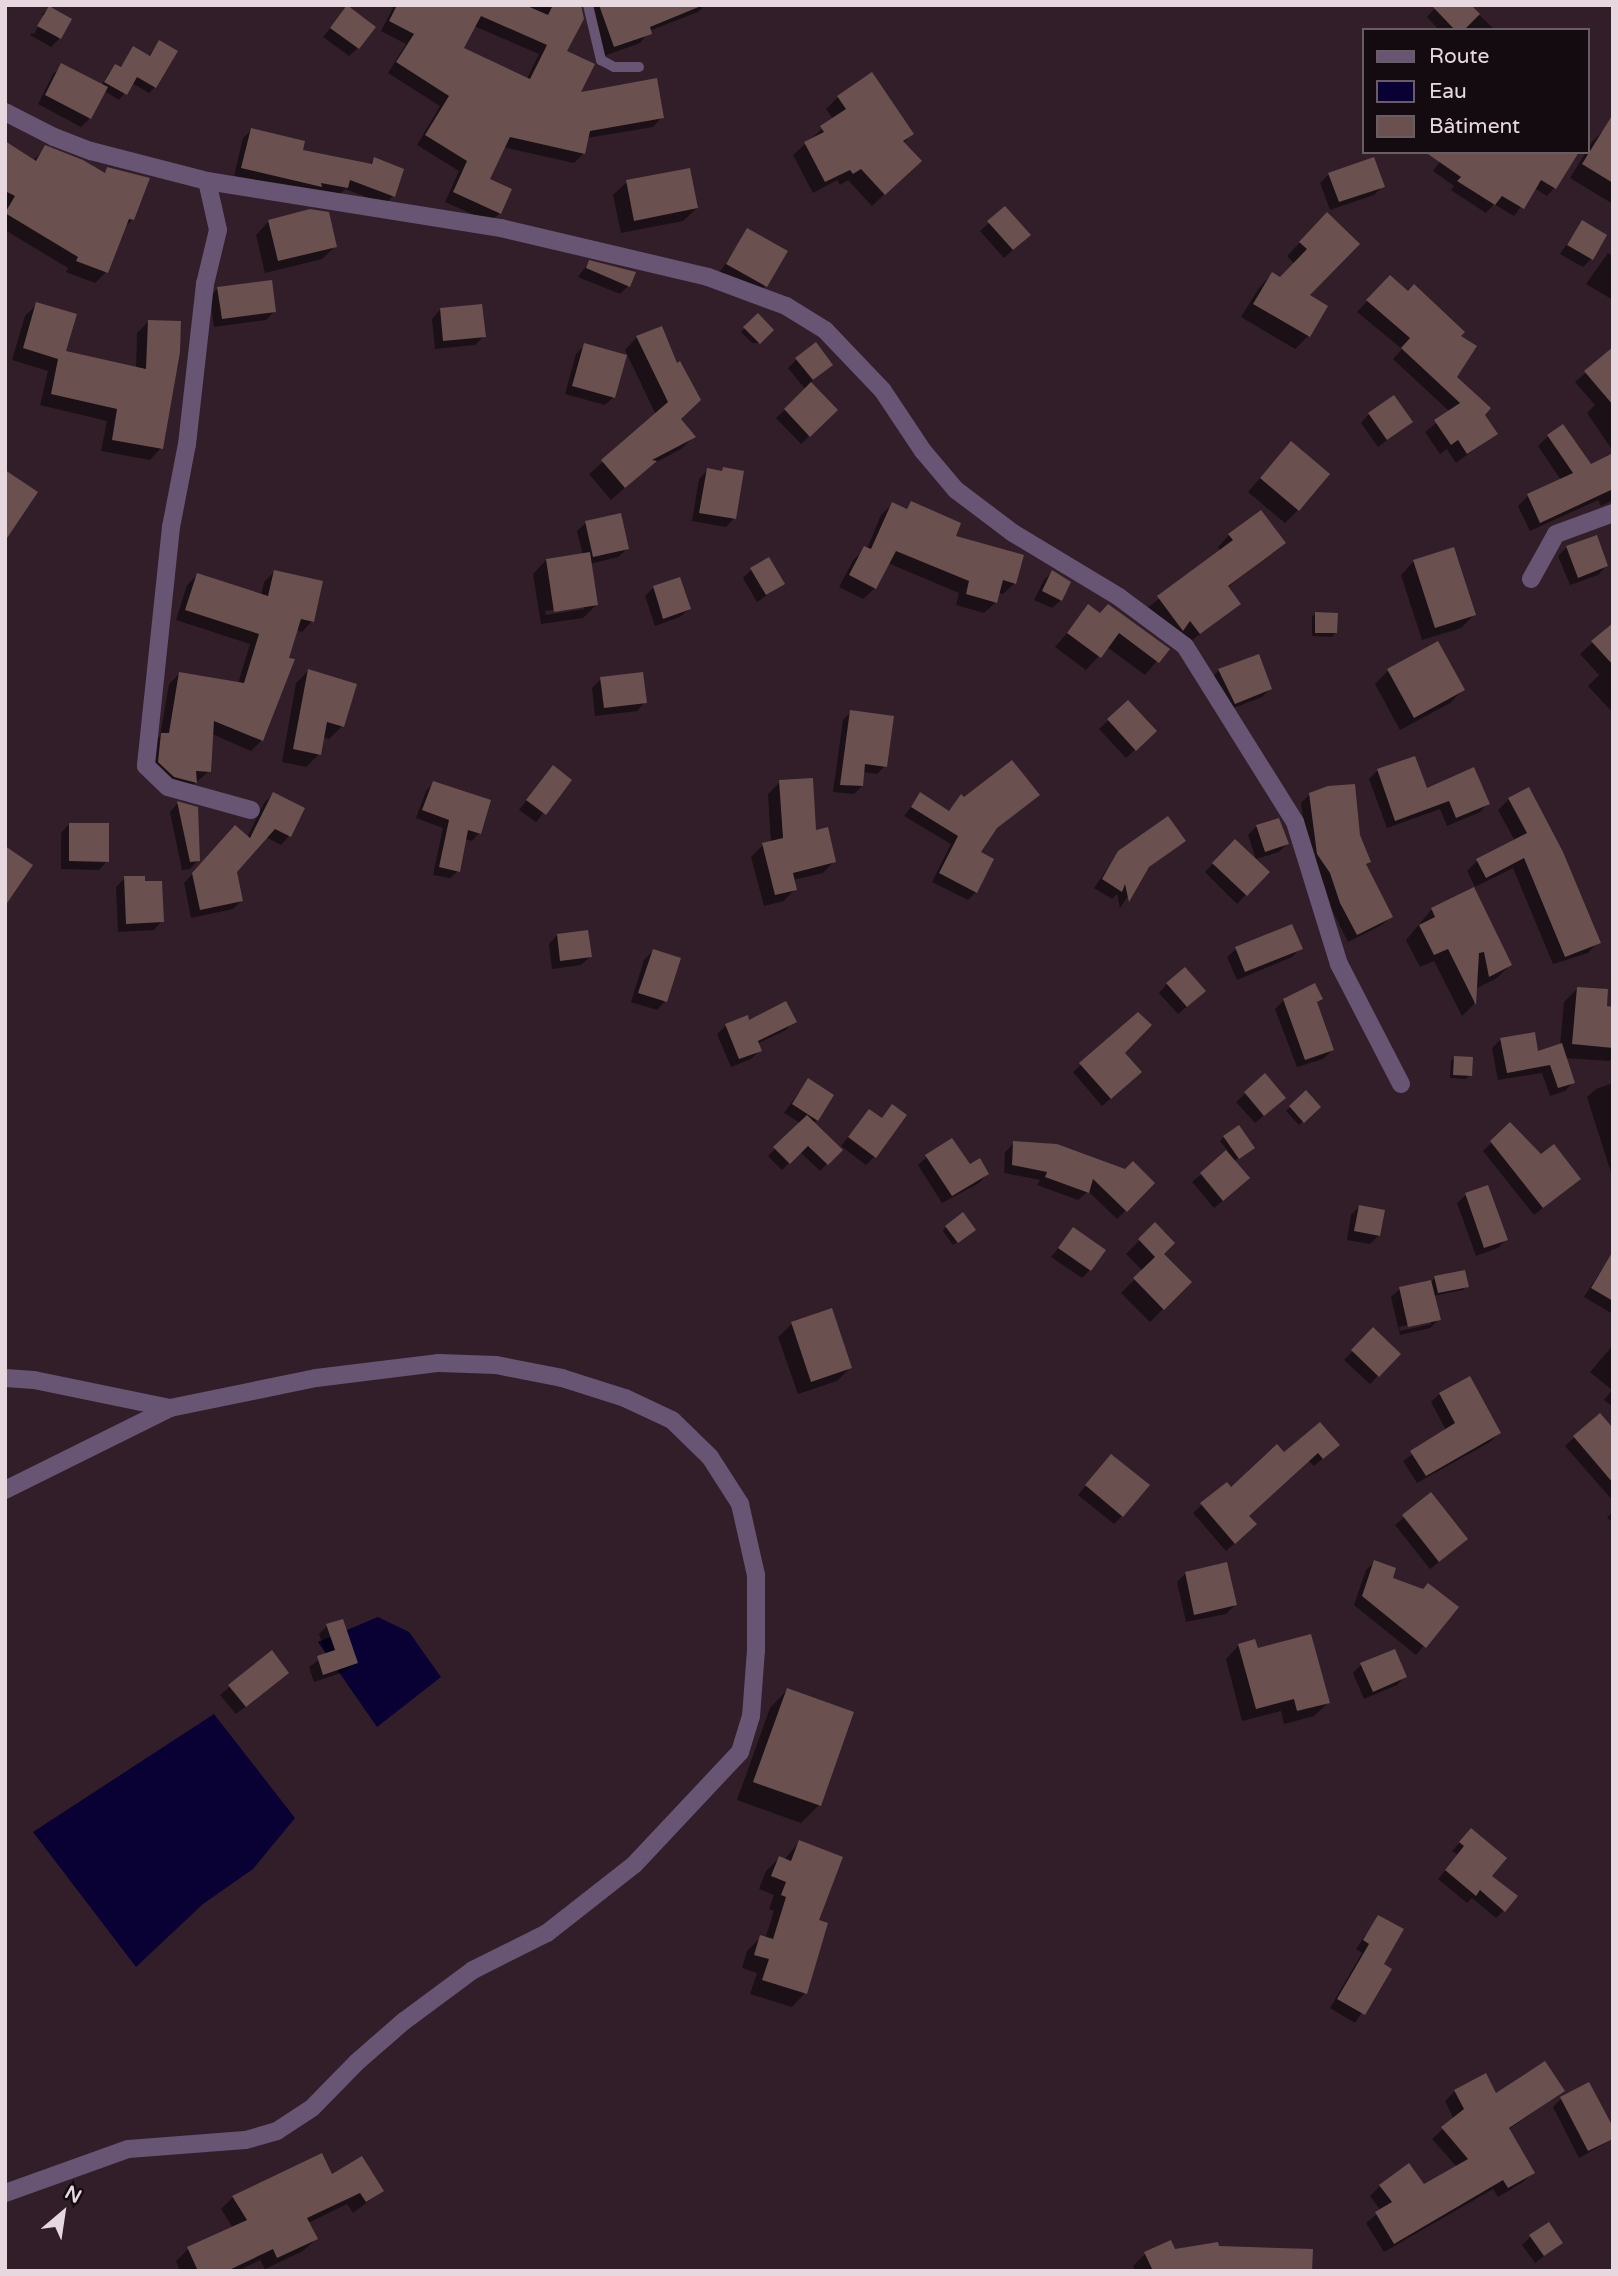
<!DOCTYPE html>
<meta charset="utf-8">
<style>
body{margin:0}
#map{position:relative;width:1618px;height:2276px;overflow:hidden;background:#321e29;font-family:"Varela Round",sans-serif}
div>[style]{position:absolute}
.water>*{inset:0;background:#090034}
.shadow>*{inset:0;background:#0007}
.building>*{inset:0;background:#6a504f}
.service>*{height:10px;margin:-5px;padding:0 5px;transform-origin:5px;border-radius:5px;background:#685473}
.minor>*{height:18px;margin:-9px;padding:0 9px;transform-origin:9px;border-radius:9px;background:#685473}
span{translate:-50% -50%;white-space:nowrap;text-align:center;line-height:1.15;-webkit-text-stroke:5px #140b10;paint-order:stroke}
.frame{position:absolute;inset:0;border:7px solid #e6d8de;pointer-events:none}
.legend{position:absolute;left:1362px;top:28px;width:228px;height:126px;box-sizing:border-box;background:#140b10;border:2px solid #685d62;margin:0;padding:9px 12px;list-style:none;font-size:21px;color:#e6d8de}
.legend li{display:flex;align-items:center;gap:14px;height:35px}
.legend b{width:35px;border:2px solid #685d62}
.north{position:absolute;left:28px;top:2178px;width:70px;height:70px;-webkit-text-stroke:5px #140b10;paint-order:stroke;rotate:29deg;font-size:19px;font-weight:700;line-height:28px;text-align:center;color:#e6d8de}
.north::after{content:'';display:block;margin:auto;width:24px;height:32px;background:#e6d8de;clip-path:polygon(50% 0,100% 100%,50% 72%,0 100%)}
</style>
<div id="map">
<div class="water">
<div style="clip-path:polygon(378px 1617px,409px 1632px,441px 1677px,377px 1727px,318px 1642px)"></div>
<div style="clip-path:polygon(214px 1714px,295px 1818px,253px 1869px,203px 1904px,136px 1967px,33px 1832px)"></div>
</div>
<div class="shadow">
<div style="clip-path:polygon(evenodd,388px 5px,580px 5px,565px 52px,578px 94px,662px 117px,653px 127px,587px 138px,584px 153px,574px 163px,503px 147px,488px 180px,500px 213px,490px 222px,445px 202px,459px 171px,417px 145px,440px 106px,388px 73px,406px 44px,381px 31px,393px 8px,388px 5px,474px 26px,539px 54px,527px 79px,462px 49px,474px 26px)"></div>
<div style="clip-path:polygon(589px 5px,705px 5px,698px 12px,649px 31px,640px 43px,604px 56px)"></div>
<div style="clip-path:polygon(1438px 5px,1469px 5px,1495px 30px,1439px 30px,1427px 17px)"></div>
<div style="clip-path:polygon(49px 8px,60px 38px,51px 47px,30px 35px,41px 16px,31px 33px,34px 34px,45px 15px,41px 15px)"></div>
<div style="clip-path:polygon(347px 8px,358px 48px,349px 56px,323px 37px)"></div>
<div style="clip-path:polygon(159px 42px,155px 87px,149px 93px,132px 83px,119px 100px,104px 91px,90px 118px,81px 127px,38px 104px,53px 74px,62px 66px,101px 86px,109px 72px,115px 66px,120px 68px,134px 48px,148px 57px)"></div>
<div style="clip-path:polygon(838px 97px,912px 134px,903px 143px,908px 172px,872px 206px,848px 180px,840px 185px,837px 180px,813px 193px,793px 155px,833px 119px,826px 109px)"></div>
<div style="clip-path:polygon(1605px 129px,1613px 134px,1613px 204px,1570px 178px,1592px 142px)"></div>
<div style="clip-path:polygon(252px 130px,301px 151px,369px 165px,374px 159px,393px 196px,385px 204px,345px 189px,338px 196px,312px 195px,234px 176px,243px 138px)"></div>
<div style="clip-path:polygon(5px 143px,33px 161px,46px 147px,103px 174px,108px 169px,132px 220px,123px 229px,106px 272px,95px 283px,66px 272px,68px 268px,5px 230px)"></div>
<div style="clip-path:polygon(1567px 152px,1555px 187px,1547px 196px,1534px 188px,1514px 216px,1494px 204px,1486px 213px,1451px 190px,1454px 186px,1433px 171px,1445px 155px)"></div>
<div style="clip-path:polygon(1329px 174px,1383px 186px,1374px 195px,1330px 210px,1320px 183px)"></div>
<div style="clip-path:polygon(627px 182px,697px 208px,683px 221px,621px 233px,613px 195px)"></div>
<div style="clip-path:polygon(1327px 214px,1308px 296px,1326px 306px,1308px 336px,1295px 349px,1241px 317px,1259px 288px,1272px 274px,1280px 279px,1295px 264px,1287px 256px)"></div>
<div style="clip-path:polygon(269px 221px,336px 246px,322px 259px,265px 273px,256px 235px)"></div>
<div style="clip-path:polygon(1582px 222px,1591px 259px,1583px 267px,1560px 254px)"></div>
<div style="clip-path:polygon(989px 223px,1020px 243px,1004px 258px,980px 231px)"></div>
<div style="clip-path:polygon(748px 230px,765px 286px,757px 294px,719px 273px)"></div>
<div style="clip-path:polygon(1608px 253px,1613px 256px,1613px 300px,1586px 284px)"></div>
<div style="clip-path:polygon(589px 262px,628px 286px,620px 294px,578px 277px)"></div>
<div style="clip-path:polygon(1390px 277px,1458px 336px,1455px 377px,1496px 434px,1456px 463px,1447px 449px,1440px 454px,1425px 432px,1450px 412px,1393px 359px,1402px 349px,1357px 312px)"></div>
<div style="clip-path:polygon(218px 288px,274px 312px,266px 320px,214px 327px,210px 297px)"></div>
<div style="clip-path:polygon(37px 304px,63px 352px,136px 369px,137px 333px,149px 321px,161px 448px,150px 460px,101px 451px,107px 421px,40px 405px,48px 371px,12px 360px,25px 316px)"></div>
<div style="clip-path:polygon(440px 310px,484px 336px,475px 345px,435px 349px,432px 319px)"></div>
<div style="clip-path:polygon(758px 316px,772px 330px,758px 343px,752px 343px,741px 332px)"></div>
<div style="clip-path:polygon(637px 337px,678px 419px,693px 437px,681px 449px,649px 466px,611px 500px,589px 474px,656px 415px,625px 350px)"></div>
<div style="clip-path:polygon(585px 345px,614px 397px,605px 405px,565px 394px,576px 354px)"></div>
<div style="clip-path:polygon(1613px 350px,1613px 451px,1587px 413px,1595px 405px,1575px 382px)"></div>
<div style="clip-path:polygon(797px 359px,822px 373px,810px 383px,836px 410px,801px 444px,776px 418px,806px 390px,788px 368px)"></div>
<div style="clip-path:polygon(1369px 414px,1411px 422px,1378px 447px,1361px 423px)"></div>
<div style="clip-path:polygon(1548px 436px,1591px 467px,1613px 455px,1613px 500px,1601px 506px,1598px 500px,1530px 531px,1518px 506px,1528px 496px,1561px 480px,1538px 446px)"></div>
<div style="clip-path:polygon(1278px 457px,1298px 510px,1285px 523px,1248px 492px)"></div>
<div style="clip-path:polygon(708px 470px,734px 518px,726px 527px,692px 521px,699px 479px)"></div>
<div style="clip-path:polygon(892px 504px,905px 510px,911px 504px,1015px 583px,1003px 594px,998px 593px,996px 602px,984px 613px,956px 605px,959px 593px,888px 563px,875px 588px,863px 599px,839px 587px,854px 559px,867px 549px,881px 515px)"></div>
<div style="clip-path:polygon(evenodd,586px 523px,627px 549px,618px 557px,590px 564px,596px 605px,583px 618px,541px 624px,533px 574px,546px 560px,583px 555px,577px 531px,586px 523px,584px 605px,584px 609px,546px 615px,545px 611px,584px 605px)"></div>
<div style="clip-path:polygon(1229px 535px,1283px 543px,1227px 588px,1239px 604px,1187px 644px,1147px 608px,1221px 551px,1218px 547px)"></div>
<div style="clip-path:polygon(1567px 547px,1606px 566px,1598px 575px,1570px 585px,1558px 556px)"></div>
<div style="clip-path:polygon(1414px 561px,1474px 615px,1461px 628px,1422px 640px,1401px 575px)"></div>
<div style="clip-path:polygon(751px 570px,783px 584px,757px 602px,743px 578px)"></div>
<div style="clip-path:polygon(274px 572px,312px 621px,302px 632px,296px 630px,262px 740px,251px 751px,212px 734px,209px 771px,185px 792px,148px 772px,151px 745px,160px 736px,169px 684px,179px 674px,238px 684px,250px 644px,176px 620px,187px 585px,197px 575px,261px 595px,264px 582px)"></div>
<div style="clip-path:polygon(1052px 572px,1061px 600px,1052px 608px,1034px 600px,1044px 580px)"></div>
<div style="clip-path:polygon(654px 587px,689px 609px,680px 617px,655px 626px,645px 596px)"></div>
<div style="clip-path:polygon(1089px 607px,1099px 615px,1167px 649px,1145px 675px,1107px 647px,1086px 670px,1055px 647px)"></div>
<div style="clip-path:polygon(1316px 613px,1335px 633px,1332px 637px,1312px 636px,1312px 617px)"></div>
<div style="clip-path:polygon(1613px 640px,1613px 713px,1588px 686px,1599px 675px,1580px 654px,1593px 642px)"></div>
<div style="clip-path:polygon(1219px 670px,1270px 689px,1262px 697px,1226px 711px,1211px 679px)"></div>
<div style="clip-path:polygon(308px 671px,342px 726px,329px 739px,322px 737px,319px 754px,306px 767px,282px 762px,296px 683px)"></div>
<div style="clip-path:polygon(1388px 671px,1463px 690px,1450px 703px,1400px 730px,1375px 684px)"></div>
<div style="clip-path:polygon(601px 679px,645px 702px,637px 711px,595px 716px,592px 688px)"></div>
<div style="clip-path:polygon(1128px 702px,1155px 731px,1126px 758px,1099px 729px)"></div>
<div style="clip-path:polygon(851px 712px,885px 766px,877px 774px,863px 772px,862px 786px,854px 794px,833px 792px,843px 720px)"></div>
<div style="clip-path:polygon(1414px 758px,1426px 791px,1488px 803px,1480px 812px,1447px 826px,1440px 809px,1387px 828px,1369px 779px,1377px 771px)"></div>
<div style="clip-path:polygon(545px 776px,570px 781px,536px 822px,519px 810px)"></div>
<div style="clip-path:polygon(780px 782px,834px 861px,823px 873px,793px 880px,795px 889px,784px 901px,764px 906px,751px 857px,763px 845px,771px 843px,768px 794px)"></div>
<div style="clip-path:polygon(433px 783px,489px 801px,479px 833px,472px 841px,465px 839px,458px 871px,450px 878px,433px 875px,443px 828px,416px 818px,426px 791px)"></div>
<div style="clip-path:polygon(273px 794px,289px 836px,281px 845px,266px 837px,235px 871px,241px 901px,233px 909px,191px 918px,184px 883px,227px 836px,247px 838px,264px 803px)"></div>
<div style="clip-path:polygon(1310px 794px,1359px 836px,1369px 862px,1365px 866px,1390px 917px,1382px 925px,1348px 942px,1333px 912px,1323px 881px,1309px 862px,1301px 803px)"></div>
<div style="clip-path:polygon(920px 795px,948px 812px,961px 797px,993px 831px,978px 852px,976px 892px,968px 900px,932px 882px,951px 844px,904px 816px)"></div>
<div style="clip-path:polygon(1509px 799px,1598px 942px,1588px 953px,1553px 964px,1513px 868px,1475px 887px,1467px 871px,1478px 860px,1515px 841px,1498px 810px)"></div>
<div style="clip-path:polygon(178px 803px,198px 860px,190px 869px,182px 870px,170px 812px)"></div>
<div style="clip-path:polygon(69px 824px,107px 861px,99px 870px,61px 869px,61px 833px)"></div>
<div style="clip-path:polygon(1257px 826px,1287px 844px,1279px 852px,1256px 859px,1248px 835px)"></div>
<div style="clip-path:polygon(1183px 841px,1145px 870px,1120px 908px,1117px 894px,1112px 899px,1094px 888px,1119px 852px)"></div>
<div style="clip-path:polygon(1235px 841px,1267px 872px,1237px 904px,1205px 872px)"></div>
<div style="clip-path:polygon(125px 878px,144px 883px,162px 921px,154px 930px,118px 932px,116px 887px)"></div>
<div style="clip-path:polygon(1432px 909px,1510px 965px,1497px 978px,1475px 989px,1474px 1004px,1462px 1016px,1434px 961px,1420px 967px,1406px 940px)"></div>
<div style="clip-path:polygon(557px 935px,590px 957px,581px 965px,552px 969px,549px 944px)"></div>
<div style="clip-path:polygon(1301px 948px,1292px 957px,1237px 980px,1227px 957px,1236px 949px)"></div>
<div style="clip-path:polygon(653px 951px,679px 959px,665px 1001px,657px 1010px,631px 1002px,644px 960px)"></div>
<div style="clip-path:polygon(1167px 984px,1195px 1000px,1178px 1014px,1159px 993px)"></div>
<div style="clip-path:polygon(1577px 989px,1605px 1008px,1613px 1008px,1613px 1058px,1609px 1061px,1565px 1058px,1573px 1082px,1565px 1091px,1550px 1096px,1542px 1073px,1498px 1080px,1492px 1048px,1501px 1039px,1537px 1053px,1560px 1046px,1564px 1002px)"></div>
<div style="clip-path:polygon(1321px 999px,1316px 1003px,1332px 1050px,1323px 1059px,1297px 1067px,1275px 1009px,1284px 1000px)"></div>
<div style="clip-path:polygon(1138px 1014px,1122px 1053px,1132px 1080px,1102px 1106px,1073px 1072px)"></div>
<div style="clip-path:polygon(794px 1021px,786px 1030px,757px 1044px,760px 1050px,751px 1059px,731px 1067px,717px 1034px,726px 1026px)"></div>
<div style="clip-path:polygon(1455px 1058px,1470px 1075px,1466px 1079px,1450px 1078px,1451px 1061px)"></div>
<div style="clip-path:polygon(1265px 1076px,1275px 1106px,1255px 1123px,1236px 1102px)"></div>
<div style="clip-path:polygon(808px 1080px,817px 1120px,813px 1123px,840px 1150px,820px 1171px,800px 1152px,782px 1170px,768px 1156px,800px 1123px,784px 1113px)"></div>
<div style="clip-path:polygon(1613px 1083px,1613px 1176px,1612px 1176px,1587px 1097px,1596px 1089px)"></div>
<div style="clip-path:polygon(1306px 1093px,1319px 1107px,1299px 1125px,1286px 1111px)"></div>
<div style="clip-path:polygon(892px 1107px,875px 1156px,866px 1165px,841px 1146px,869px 1111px,881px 1120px)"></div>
<div style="clip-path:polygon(1510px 1125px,1540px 1156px,1579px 1179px,1534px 1215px,1483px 1151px)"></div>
<div style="clip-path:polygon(1224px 1137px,1249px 1151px,1234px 1161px,1239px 1187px,1214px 1208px,1192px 1182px,1228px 1151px,1220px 1141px)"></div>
<div style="clip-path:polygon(1014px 1143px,1153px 1183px,1117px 1219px,1088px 1191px,1078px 1200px,1037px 1185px,1040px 1180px,1004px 1173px,1005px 1152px)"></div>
<div style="clip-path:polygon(927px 1157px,987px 1174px,979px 1183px,942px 1203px,918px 1165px)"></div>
<div style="clip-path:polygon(1466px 1195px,1506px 1239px,1498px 1248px,1476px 1256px,1457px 1203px)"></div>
<div style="clip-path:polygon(1360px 1206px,1379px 1235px,1370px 1244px,1347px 1240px,1351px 1215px)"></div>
<div style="clip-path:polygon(1155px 1225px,1162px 1254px,1190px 1282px,1150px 1322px,1121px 1293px,1143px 1271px,1126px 1254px)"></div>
<div style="clip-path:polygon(946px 1227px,970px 1234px,953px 1245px,943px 1231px)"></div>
<div style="clip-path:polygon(1074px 1229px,1090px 1270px,1082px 1278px,1051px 1257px)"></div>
<div style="clip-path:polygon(1613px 1252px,1613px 1314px,1584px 1297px)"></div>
<div style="clip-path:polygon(evenodd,1435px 1278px,1467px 1286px,1463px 1290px,1433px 1296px,1439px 1319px,1430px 1328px,1400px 1335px,1391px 1297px,1400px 1289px,1431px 1282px,1435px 1278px,1431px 1320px,1431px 1324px,1400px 1331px,1399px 1327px,1431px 1320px)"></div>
<div style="clip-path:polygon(830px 1310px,850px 1368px,837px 1381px,798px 1394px,778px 1337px,792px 1324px)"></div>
<div style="clip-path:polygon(1373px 1330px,1398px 1354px,1370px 1384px,1344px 1360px)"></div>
<div style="clip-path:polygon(1613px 1345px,1613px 1407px,1604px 1400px,1612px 1390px,1590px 1372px)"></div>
<div style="clip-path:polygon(1440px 1394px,1499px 1433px,1490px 1442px,1417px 1483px,1403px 1461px,1446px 1430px,1431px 1402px)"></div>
<div style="clip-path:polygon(1599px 1415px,1613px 1431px,1613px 1501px,1565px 1446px)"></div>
<div style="clip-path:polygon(1320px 1424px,1329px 1453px,1314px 1466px,1308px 1460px,1247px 1516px,1246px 1533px,1226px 1551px,1193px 1513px,1202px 1505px,1284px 1454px)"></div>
<div style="clip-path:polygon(1103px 1465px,1122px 1516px,1114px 1524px,1078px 1495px)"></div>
<div style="clip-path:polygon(1431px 1495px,1458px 1547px,1430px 1569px,1395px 1525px)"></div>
<div style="clip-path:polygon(1613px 1511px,1613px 1522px,1607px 1518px)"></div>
<div style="clip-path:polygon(1375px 1562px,1390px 1579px,1456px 1608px,1416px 1655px,1354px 1605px,1366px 1570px)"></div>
<div style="clip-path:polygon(1186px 1573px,1235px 1605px,1226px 1614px,1186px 1622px,1177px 1582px)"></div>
<div style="clip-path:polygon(327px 1626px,356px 1663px,347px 1671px,314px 1682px,309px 1667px,326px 1655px,319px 1634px)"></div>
<div style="clip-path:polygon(1239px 1645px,1256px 1651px,1328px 1703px,1314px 1716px,1284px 1724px,1281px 1711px,1242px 1721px,1226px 1659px)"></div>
<div style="clip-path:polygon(271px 1652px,279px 1681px,236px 1714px,220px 1695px)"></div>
<div style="clip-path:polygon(1361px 1665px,1405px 1676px,1397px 1685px,1364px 1699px,1353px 1673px)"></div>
<div style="clip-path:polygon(787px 1690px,819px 1805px,801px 1823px,737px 1800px,770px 1708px)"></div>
<div style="clip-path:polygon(1463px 1839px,1490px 1877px,1504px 1910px,1496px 1918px,1472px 1898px,1467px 1903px,1438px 1879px,1458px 1855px,1452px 1851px)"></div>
<div style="clip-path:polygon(799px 1842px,816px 1921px,805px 1993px,792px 2007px,750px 1994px,757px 1973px,742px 1968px,747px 1951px,761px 1937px,765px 1939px,774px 1911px,769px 1909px,774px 1895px,759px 1889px,766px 1871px,779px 1858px,784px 1860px)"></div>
<div style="clip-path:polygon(1378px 1917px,1382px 1964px,1390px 1969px,1355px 2023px,1330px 2008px,1362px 1953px,1356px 1949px)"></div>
<div style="clip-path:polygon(1455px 2091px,1496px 2095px,1563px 2091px,1508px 2130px,1533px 2173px,1523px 2182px,1498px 2197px,1493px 2189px,1384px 2252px,1366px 2223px,1381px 2211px,1370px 2196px,1380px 2186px,1424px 2186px,1457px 2167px,1432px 2139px,1454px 2119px,1445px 2101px)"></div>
<div style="clip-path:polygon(1562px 2098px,1613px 2139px,1579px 2158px,1553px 2107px)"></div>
<div style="clip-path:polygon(331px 2177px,382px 2191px,353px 2213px,347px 2204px,308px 2223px,316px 2239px,303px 2251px,265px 2269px,260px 2260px,238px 2271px,180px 2271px,176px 2261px,188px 2249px,233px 2228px,221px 2209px,233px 2197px)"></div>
<div style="clip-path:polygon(1531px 2236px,1561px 2243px,1535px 2263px,1522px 2245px)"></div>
<div style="clip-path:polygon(1217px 2247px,1311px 2271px,1135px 2271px,1133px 2266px,1145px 2254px)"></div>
</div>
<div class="building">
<div style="clip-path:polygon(347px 5px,376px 27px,359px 49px,330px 28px)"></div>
<div style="clip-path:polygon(evenodd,397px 5px,525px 5px,548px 15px,553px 5px,581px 5px,584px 19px,567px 51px,595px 64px,581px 92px,657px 78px,664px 118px,590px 131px,585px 154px,510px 137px,490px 179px,512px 189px,501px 214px,453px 192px,467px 161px,425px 135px,449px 96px,396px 62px,414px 34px,389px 21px,397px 5px,481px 16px,547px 45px,530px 79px,464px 48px,481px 16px)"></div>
<div style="clip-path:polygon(599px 5px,701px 5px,701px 6px,650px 27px,652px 34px,614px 47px)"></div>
<div style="clip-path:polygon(1431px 5px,1471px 5px,1480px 14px,1464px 30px,1455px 30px)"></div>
<div style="clip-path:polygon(49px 6px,72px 19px,61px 39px,37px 26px)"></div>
<div style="clip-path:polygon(159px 40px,178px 51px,156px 88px,137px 77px,127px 95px,104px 82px,115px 64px,121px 67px,133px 46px,150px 56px)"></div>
<div style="clip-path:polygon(61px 63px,108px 87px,91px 119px,45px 95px)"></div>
<div style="clip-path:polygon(872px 72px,914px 134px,903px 141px,922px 161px,885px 195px,861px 169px,853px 174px,850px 170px,825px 182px,804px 142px,824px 132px,820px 126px,846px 109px,837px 96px)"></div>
<div style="clip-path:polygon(1613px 114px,1613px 183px,1582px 164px)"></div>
<div style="clip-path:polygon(251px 128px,305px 141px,303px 150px,372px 164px,374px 157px,404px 169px,395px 197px,350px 180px,348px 188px,321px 183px,322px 187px,241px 168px)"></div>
<div style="clip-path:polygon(5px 141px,36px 161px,45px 145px,83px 160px,105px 173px,107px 167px,150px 178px,134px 220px,129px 219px,108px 273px,76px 261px,78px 257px,5px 213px,15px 196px,5px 191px)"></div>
<div style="clip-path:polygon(1425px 152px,1579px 152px,1556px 189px,1541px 180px,1524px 209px,1502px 196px,1495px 205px,1457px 181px,1461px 177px)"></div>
<div style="clip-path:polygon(1374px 157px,1385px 187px,1339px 202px,1328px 173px)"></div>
<div style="clip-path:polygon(690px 168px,698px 208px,634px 221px,626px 180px)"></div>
<div style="clip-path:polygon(1005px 206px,1031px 235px,1013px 250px,987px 221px)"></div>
<div style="clip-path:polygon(310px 209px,329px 212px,337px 247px,278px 261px,268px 220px)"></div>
<div style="clip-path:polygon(1327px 212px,1360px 244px,1310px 295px,1328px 306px,1310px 337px,1253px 304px,1272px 272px,1280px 277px,1307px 249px,1299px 242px)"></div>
<div style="clip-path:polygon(1582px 220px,1607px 235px,1593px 260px,1567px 245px)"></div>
<div style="clip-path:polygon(747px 228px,788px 251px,767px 287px,726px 264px)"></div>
<div style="clip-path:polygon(589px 260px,636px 272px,630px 287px,586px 268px)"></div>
<div style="clip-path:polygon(1390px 275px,1408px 291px,1414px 284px,1465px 332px,1461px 336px,1477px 346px,1457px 377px,1491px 408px,1485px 415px,1498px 434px,1467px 454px,1458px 440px,1451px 445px,1434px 420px,1460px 403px,1401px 348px,1410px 338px,1366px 300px)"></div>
<div style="clip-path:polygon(272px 280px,276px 312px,222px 319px,217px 287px)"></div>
<div style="clip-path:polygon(36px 302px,77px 314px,66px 351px,146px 369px,148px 320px,181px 321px,180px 352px,163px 449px,112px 440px,117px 409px,51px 394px,58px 359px,23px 348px)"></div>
<div style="clip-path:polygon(482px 304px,486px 337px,443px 341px,440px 308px)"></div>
<div style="clip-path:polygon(758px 313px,774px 330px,760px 344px,743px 327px)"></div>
<div style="clip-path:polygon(662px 326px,677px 363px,680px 361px,701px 400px,681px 419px,696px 437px,652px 460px,657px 461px,625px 488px,601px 460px,668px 402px,636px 336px)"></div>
<div style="clip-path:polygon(816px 342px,833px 365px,813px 380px,795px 358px)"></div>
<div style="clip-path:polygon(584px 343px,627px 355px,615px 398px,572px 386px)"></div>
<div style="clip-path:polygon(1613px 347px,1613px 405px,1584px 371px)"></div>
<div style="clip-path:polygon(811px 382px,838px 410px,810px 437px,784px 409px)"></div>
<div style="clip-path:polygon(1394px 395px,1413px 422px,1387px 440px,1368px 413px)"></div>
<div style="clip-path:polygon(1563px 424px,1591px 464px,1613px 453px,1613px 489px,1540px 523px,1527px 494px,1573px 473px,1547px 435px)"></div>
<div style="clip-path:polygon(1291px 441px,1330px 474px,1299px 511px,1260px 478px)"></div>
<div style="clip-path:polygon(723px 467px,744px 471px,736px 519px,699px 513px,707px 468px,722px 471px)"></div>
<div style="clip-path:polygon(5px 470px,38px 492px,5px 541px)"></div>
<div style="clip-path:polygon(911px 501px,961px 523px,956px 536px,1024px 555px,1016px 584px,1003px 580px,997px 603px,966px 594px,969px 581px,896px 551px,876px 589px,849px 575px,864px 546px,871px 549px,892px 502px,907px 509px)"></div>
<div style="clip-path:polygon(1261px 510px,1286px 543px,1228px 586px,1241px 604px,1200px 634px,1190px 621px,1183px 631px,1157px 596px,1233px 540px,1228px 534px)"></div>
<div style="clip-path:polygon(621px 513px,629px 549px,593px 557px,585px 521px)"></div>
<div style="clip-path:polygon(1597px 535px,1608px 566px,1578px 578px,1566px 546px)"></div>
<div style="clip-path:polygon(1454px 547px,1476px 615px,1435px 628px,1413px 560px)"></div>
<div style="clip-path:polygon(590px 552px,598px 605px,554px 612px,546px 559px)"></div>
<div style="clip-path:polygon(769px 557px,785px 584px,766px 595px,750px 568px)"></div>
<div style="clip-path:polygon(274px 570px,323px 581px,314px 622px,301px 619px,289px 658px,295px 659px,263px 741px,214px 721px,211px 772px,196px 771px,197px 783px,174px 777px,158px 762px,161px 733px,169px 733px,179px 672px,244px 683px,259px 634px,185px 610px,197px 573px,268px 596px)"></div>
<div style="clip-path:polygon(1052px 570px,1071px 582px,1062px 601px,1042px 591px)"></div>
<div style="clip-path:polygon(680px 577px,691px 609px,663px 619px,653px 586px)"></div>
<div style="clip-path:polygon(1088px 604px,1100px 613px,1108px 604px,1170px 649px,1159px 663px,1119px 633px,1101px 658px,1067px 633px)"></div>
<div style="clip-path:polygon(1315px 612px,1338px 613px,1337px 633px,1315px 633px)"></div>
<div style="clip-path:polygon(1613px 623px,1613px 665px,1591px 641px)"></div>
<div style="clip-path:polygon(1438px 641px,1465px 690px,1414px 718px,1387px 669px)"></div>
<div style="clip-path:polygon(1259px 654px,1272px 689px,1235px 704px,1218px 669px)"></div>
<div style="clip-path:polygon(308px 669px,357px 684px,344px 727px,327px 722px,321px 755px,293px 749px)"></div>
<div style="clip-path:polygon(643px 672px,647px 703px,604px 708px,600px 677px)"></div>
<div style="clip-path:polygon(1128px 700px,1157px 731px,1136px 751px,1107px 719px)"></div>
<div style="clip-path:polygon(850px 710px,894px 716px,887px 767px,865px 764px,863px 786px,840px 785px)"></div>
<div style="clip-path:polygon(1415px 756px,1427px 788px,1474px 767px,1490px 804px,1456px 818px,1449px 801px,1395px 821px,1377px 769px)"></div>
<div style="clip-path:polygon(1012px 760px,1040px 795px,997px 828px,981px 852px,994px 859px,977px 893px,939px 873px,958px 836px,911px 807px,920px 792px,949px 811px,961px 794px,964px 797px)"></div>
<div style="clip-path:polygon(553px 765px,572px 780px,546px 815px,526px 800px)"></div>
<div style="clip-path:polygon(813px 778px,816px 830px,828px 827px,836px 862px,793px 873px,797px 890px,775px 895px,762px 843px,783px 838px,779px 780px)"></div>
<div style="clip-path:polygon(433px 781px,491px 800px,481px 834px,468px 830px,460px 872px,439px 867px,449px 820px,422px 810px)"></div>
<div style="clip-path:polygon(1355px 784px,1360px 835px,1371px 862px,1366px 864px,1393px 917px,1357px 935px,1340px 903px,1330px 873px,1317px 854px,1309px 793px,1328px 786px)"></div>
<div style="clip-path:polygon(1529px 787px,1563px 852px,1601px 943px,1565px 957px,1524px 858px,1486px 878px,1476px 859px,1527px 833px,1508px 798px)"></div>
<div style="clip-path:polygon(273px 792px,305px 808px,291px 837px,275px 829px,237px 872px,243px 901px,200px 910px,192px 873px,235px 825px,250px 838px)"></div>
<div style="clip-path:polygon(177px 801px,198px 807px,200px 861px,190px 862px)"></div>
<div style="clip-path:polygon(1168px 816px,1186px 841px,1149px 867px,1129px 902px,1125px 884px,1122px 892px,1102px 879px,1118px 851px)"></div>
<div style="clip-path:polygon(1279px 818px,1289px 844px,1265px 852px,1256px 825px)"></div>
<div style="clip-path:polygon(69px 823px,109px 823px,109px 862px,69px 861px)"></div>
<div style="clip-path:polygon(1235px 839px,1270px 872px,1247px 896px,1212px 863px)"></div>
<div style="clip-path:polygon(5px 846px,33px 865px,5px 906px)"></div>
<div style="clip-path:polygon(124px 876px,145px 876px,145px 881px,162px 881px,164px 922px,126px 924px)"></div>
<div style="clip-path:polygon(1474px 887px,1512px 965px,1489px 977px,1484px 952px,1479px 953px,1476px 1005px,1448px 949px,1434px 955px,1419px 925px,1435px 917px,1431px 908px)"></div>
<div style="clip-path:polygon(1292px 924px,1303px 949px,1245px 972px,1235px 947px)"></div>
<div style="clip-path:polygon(588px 930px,592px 957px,560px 961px,557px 934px)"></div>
<div style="clip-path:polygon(653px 949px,681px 958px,667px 1002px,638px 993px)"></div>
<div style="clip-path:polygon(1185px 967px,1206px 991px,1187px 1007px,1166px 983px)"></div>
<div style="clip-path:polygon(1315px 983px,1323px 999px,1317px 1002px,1334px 1050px,1305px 1060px,1283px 999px)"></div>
<div style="clip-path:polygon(1577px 987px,1608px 989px,1607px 1006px,1613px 1007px,1613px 1048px,1572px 1044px)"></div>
<div style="clip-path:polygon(786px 1001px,797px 1022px,758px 1041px,762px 1051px,739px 1059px,725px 1024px,748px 1015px,749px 1020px)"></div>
<div style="clip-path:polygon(1138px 1012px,1152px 1025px,1125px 1053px,1142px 1072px,1111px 1099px,1079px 1063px)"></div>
<div style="clip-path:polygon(1535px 1032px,1538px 1051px,1562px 1043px,1575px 1083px,1558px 1088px,1550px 1065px,1507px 1073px,1500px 1038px)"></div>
<div style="clip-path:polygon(1454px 1056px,1473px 1057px,1472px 1076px,1453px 1075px)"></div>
<div style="clip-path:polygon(1265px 1073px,1286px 1098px,1264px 1116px,1244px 1092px)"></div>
<div style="clip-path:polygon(808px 1078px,834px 1095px,818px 1121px,792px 1104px)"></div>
<div style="clip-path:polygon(1306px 1090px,1321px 1107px,1304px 1123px,1289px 1106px)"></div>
<div style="clip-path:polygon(892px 1104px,907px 1115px,876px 1158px,848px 1137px,869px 1109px,882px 1118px)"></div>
<div style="clip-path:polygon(807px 1115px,843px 1150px,828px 1165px,808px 1146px,790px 1164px,773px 1147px)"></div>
<div style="clip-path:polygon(1510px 1122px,1541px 1154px,1554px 1144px,1581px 1179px,1543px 1208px,1490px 1141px)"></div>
<div style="clip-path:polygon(1239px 1125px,1255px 1148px,1239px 1159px,1223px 1136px)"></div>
<div style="clip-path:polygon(952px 1138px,970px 1164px,980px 1158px,989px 1174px,952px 1196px,925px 1155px)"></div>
<div style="clip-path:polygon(1013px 1141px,1057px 1144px,1125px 1169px,1133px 1161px,1155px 1183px,1127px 1212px,1093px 1179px,1089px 1193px,1045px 1177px,1047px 1172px,1012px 1165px)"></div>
<div style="clip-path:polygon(1226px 1150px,1250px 1178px,1223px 1201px,1200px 1173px)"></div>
<div style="clip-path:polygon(1488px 1185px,1508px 1240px,1484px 1248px,1465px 1193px)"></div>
<div style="clip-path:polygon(1359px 1205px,1385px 1210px,1380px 1236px,1354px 1231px)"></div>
<div style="clip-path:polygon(963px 1212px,976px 1230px,958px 1243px,945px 1226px)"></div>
<div style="clip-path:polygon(1155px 1222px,1175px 1243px,1164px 1254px,1192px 1282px,1164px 1310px,1133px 1278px,1155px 1257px,1138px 1239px)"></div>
<div style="clip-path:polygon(1073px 1227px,1106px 1250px,1091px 1271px,1058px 1248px)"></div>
<div style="clip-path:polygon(1613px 1251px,1613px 1301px,1591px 1288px)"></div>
<div style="clip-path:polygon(1465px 1270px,1469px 1287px,1438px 1293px,1434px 1276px)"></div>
<div style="clip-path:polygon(1431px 1280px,1441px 1320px,1408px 1327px,1399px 1287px)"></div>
<div style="clip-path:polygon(832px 1308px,852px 1368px,811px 1382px,791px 1322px)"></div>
<div style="clip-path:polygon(1373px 1327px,1401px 1354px,1379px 1377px,1351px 1350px)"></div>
<div style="clip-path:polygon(1470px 1376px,1501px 1433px,1426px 1476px,1410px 1451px,1455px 1423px,1439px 1393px)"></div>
<div style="clip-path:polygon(1600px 1413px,1613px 1428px,1613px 1483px,1573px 1436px)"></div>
<div style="clip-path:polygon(1320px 1422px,1340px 1445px,1323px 1459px,1318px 1453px,1249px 1516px,1257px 1524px,1235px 1544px,1200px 1503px,1227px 1482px,1231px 1487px,1277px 1444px,1284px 1452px)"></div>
<div style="clip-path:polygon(1111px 1454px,1150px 1485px,1123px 1517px,1085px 1485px)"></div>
<div style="clip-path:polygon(1431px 1492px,1468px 1539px,1439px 1562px,1402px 1515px)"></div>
<div style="clip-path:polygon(1374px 1560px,1396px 1568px,1393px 1578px,1423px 1589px,1428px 1583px,1459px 1607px,1426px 1648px,1362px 1596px)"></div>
<div style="clip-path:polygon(1227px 1562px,1237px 1605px,1194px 1615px,1185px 1572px)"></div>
<div style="clip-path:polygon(343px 1619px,358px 1663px,323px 1675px,317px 1656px,335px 1650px,326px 1624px)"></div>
<div style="clip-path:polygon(1311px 1634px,1330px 1703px,1297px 1711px,1294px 1699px,1256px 1709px,1238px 1644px,1255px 1639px,1258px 1648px)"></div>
<div style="clip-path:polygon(1395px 1649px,1407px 1677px,1373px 1692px,1360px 1663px)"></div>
<div style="clip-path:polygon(272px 1650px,289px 1673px,246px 1707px,228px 1685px)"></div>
<div style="clip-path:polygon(787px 1688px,854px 1712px,821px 1806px,753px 1782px)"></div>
<div style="clip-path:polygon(1471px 1828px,1507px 1858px,1492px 1876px,1518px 1896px,1505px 1912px,1480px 1890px,1476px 1896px,1445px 1870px,1464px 1846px,1459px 1842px)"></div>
<div style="clip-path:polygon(799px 1840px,843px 1857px,819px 1920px,828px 1923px,807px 1994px,762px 1980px,769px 1959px,754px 1955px,760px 1935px,773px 1939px,786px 1897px,781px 1895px,786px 1882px,771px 1876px,779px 1856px,791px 1861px)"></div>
<div style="clip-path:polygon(1378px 1915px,1404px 1929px,1384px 1964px,1392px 1969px,1365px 2015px,1337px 1999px,1369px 1944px,1363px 1940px)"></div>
<div style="clip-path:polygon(1545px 2061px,1565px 2091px,1509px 2128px,1535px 2173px,1508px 2188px,1503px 2180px,1394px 2244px,1375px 2212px,1392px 2202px,1379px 2185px,1409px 2163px,1424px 2184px,1468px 2159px,1441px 2127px,1464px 2109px,1454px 2090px,1486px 2073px,1496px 2093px)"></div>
<div style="clip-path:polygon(1589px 2082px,1613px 2127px,1613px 2139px,1588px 2151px,1560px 2097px)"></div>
<div style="clip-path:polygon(322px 2153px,332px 2174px,362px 2156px,384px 2191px,366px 2202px,360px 2193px,307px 2218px,318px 2239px,277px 2258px,273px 2249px,227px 2271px,198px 2271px,187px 2247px,247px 2220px,232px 2196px)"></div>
<div style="clip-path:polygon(1549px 2222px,1563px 2243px,1544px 2256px,1529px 2235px)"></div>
<div style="clip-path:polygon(1171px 2240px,1175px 2249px,1218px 2242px,1219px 2246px,1313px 2249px,1312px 2271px,1153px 2271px,1144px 2252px)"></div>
</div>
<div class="service">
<div style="left:588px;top:5px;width:57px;rotate:76.7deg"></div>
<div style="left:601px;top:60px;width:15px;rotate:28deg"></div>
<div style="left:614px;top:67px;width:25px"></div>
</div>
<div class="minor">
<div style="left:5px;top:112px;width:55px;rotate:27deg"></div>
<div style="left:54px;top:137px;width:40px;rotate:21deg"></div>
<div style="left:91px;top:151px;width:120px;rotate:14.5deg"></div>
<div style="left:207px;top:181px;width:298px;rotate:9.1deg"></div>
<div style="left:501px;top:228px;width:213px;rotate:13.3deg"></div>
<div style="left:708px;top:277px;width:83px;rotate:20.4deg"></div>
<div style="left:786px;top:306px;width:46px;rotate:31.6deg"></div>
<div style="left:825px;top:330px;width:84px;rotate:46.4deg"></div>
<div style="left:883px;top:391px;width:72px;rotate:56.3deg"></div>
<div style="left:923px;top:451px;width:51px;rotate:49.8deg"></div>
<div style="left:956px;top:490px;width:71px;rotate:37deg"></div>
<div style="left:1013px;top:533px;width:124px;rotate:31.1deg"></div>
<div style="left:1119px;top:597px;width:82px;rotate:36.6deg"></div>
<div style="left:1185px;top:646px;width:208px;rotate:58deg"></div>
<div style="left:1295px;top:822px;width:149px;rotate:72.8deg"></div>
<div style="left:1339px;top:964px;width:135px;rotate:62.7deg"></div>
<div style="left:207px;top:181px;width:50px;rotate:77.3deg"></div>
<div style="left:218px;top:230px;width:56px;rotate:103.5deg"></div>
<div style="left:205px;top:284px;width:161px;rotate:96.4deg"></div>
<div style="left:187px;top:444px;width:85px;rotate:100.9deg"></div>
<div style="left:171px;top:527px;width:240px;rotate:96deg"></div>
<div style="left:146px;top:766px;width:30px;rotate:44deg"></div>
<div style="left:168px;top:787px;width:86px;rotate:15.5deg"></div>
<div style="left:1531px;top:579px;width:51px;rotate:-60.9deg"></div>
<div style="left:1556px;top:534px;width:61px;rotate:-20.2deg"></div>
<div style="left:5px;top:1378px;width:29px;rotate:4deg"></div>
<div style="left:34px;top:1380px;width:139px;rotate:11.6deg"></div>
<div style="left:5px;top:1490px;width:184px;rotate:-26.4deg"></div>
<div style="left:170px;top:1408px;width:149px;rotate:-11.6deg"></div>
<div style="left:316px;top:1378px;width:124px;rotate:-7deg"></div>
<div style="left:439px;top:1363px;width:57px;rotate:2deg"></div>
<div style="left:496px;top:1365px;width:67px;rotate:11.1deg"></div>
<div style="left:562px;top:1378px;width:66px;rotate:17.6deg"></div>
<div style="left:625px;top:1398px;width:52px;rotate:25.1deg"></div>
<div style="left:672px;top:1420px;width:53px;rotate:44.2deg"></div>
<div style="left:710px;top:1457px;width:56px;rotate:57.4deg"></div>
<div style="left:740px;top:1504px;width:73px;rotate:77.3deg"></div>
<div style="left:756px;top:1575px;width:75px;rotate:90deg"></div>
<div style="left:756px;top:1650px;width:66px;rotate:94.3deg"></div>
<div style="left:751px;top:1716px;width:38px;rotate:107deg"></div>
<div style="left:740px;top:1752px;width:154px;rotate:133.2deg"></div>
<div style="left:635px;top:1864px;width:112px;rotate:141.9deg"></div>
<div style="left:547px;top:1933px;width:83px;rotate:153.4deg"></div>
<div style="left:473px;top:1970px;width:86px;rotate:143.5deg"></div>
<div style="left:404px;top:2021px;width:62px;rotate:138.9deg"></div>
<div style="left:357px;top:2062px;width:64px;rotate:134.4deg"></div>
<div style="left:312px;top:2108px;width:42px;rotate:146.7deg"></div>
<div style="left:277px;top:2131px;width:33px;rotate:164deg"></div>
<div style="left:245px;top:2140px;width:117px;rotate:175.6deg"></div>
<div style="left:128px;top:2149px;width:131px;rotate:160.3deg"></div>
</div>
<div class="frame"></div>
<ul class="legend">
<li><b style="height:9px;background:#685473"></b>Route</li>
<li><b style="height:19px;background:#090034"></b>Eau</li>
<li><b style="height:19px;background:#6a504f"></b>Bâtiment</li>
</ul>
<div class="north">N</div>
</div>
